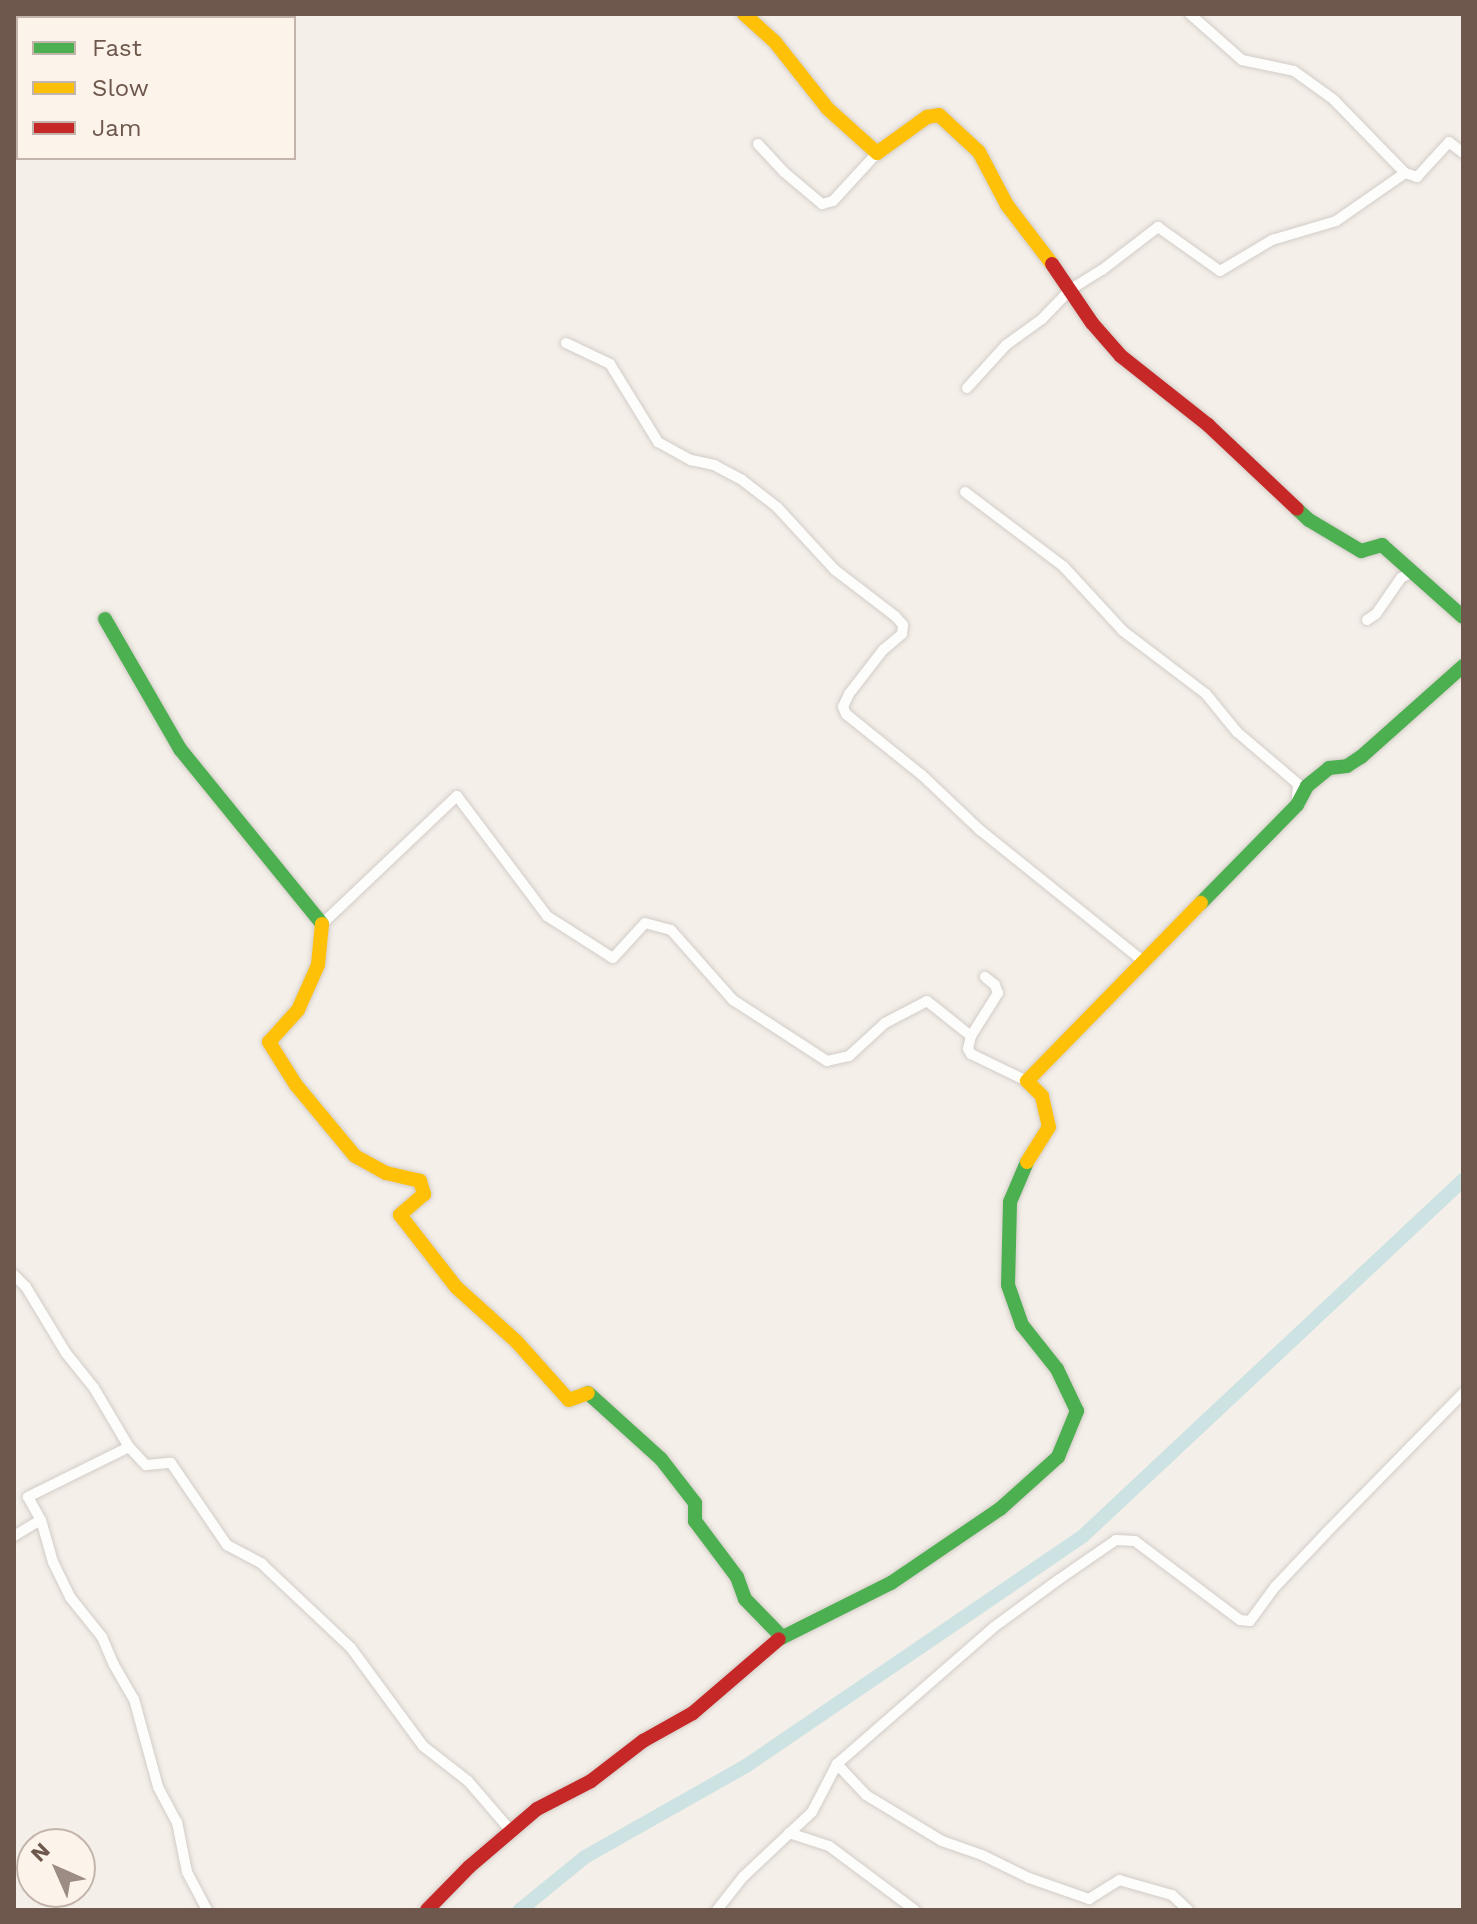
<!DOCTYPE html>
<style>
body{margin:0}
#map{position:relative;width:1477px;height:1924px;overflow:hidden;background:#f4efe9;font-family:"Work Sans",sans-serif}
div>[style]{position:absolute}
.river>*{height:14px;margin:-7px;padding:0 7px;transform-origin:7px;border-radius:7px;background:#cde2e2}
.roads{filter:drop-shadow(0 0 2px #d3ccc7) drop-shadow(0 0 2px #d3ccc7)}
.street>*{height:10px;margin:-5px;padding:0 5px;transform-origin:5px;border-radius:5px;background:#fdfdfc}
.fast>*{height:14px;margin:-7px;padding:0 7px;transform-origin:7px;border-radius:7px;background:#4caf50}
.slow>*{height:14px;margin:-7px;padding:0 7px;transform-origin:7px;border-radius:7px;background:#ffc107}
.jam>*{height:14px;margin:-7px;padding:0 7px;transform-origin:7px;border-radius:7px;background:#c62828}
span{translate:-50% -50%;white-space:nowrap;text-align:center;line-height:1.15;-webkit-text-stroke:6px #fcf4ea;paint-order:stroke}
.frame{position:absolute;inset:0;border:16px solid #6e574d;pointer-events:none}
.legend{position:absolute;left:16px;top:16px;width:280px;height:144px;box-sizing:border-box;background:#fcf4ea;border:2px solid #c3b5ab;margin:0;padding:10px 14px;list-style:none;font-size:24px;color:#6e574d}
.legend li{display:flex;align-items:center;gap:16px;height:40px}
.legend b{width:40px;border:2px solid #c3b5ab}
.north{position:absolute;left:16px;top:1828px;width:80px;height:80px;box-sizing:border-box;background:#fcf4ea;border:2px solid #c3b5ab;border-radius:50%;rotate:315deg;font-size:22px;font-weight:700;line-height:32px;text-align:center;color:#6e574d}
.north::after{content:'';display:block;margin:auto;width:28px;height:36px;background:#9d8c84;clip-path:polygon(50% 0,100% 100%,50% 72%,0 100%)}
</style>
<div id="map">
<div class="river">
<div style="left:520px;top:1910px;width:84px;rotate:-39.2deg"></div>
<div style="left:585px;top:1857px;width:185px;rotate:-29.5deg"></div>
<div style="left:746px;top:1766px;width:408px;rotate:-34.3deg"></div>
<div style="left:1083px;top:1536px;width:521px;rotate:-43.13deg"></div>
</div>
<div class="roads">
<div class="street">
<div style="left:1190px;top:14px;width:69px;rotate:41.5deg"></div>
<div style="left:1242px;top:60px;width:53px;rotate:11.9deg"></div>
<div style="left:1294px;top:71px;width:48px;rotate:35.7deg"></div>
<div style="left:1333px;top:99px;width:103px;rotate:45.8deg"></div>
<div style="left:1405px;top:173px;width:13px;rotate:18deg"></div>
<div style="left:1417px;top:177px;width:47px;rotate:-47.6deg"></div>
<div style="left:1449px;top:142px;width:18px;rotate:38deg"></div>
<div style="left:758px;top:144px;width:38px;rotate:47deg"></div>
<div style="left:784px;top:172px;width:50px;rotate:40.1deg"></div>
<div style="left:822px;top:204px;width:11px;rotate:-15deg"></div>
<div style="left:833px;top:201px;width:65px;rotate:-47.5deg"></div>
<div style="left:566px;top:343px;width:49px;rotate:25.5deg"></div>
<div style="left:610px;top:364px;width:92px;rotate:58.4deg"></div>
<div style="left:658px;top:442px;width:38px;rotate:29deg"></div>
<div style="left:691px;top:460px;width:24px;rotate:12deg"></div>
<div style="left:714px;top:465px;width:32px;rotate:28deg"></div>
<div style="left:742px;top:480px;width:44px;rotate:37.6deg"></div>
<div style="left:777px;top:507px;width:86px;rotate:47.4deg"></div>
<div style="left:835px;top:570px;width:76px;rotate:37.5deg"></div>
<div style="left:895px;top:616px;width:12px;rotate:48deg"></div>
<div style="left:903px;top:625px;width:9px;rotate:96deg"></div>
<div style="left:902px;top:634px;width:25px;rotate:140deg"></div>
<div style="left:883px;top:650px;width:56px;rotate:127.7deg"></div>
<div style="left:849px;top:694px;width:14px;rotate:115deg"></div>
<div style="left:843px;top:707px;width:8px;rotate:67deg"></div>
<div style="left:846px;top:714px;width:97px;rotate:38.8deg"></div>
<div style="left:922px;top:775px;width:80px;rotate:43.5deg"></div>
<div style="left:980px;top:830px;width:211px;rotate:38.8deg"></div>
<div style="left:967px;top:388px;width:58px;rotate:-47.8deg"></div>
<div style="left:1006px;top:345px;width:44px;rotate:-35.8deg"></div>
<div style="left:1042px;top:319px;width:42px;rotate:-46deg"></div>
<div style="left:1071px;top:289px;width:36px;rotate:-32deg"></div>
<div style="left:1102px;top:270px;width:71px;rotate:-37.5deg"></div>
<div style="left:1158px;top:227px;width:76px;rotate:35.4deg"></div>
<div style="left:1220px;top:271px;width:61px;rotate:-30.8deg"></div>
<div style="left:1272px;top:240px;width:67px;rotate:-16.5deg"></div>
<div style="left:1336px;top:221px;width:84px;rotate:-34.8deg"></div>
<div style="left:965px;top:492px;width:124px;rotate:37.1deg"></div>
<div style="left:1064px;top:567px;width:87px;rotate:47.3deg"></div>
<div style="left:1123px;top:631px;width:104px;rotate:37.2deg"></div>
<div style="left:1206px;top:694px;width:49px;rotate:50.8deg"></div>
<div style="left:1237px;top:732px;width:80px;rotate:40.4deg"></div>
<div style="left:1298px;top:784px;width:15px;rotate:94deg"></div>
<div style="left:1367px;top:620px;width:11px;rotate:-34deg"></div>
<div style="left:1376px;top:614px;width:44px;rotate:-55.2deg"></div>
<div style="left:1401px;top:578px;width:10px;rotate:-29deg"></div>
<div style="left:322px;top:924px;width:186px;rotate:-43.5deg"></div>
<div style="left:457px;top:796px;width:150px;rotate:53.1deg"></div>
<div style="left:547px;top:916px;width:78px;rotate:32.5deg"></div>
<div style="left:613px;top:958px;width:47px;rotate:-47.6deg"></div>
<div style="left:645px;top:923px;width:27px;rotate:15deg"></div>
<div style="left:671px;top:930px;width:94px;rotate:48.5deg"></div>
<div style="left:733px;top:1000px;width:112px;rotate:33deg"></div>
<div style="left:827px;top:1061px;width:23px;rotate:-13deg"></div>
<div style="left:849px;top:1056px;width:49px;rotate:-42.5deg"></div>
<div style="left:885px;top:1023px;width:47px;rotate:-27.6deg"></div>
<div style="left:927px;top:1001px;width:56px;rotate:38.5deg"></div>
<div style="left:971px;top:1036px;width:13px;rotate:103deg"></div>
<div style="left:968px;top:1049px;width:6px;rotate:59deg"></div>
<div style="left:971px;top:1054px;width:62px;rotate:25.7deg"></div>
<div style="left:971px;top:1036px;width:51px;rotate:-57.9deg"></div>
<div style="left:998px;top:993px;width:9px;rotate:-111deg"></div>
<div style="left:995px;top:985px;width:13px;rotate:-141deg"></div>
<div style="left:14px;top:1275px;width:17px;rotate:45deg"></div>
<div style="left:26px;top:1287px;width:77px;rotate:58.8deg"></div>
<div style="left:66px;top:1353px;width:45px;rotate:51.3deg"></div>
<div style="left:94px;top:1388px;width:69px;rotate:59.3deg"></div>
<div style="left:129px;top:1447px;width:25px;rotate:47deg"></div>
<div style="left:146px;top:1465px;width:25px;rotate:-5deg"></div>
<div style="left:171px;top:1463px;width:99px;rotate:55.7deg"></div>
<div style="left:227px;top:1545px;width:40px;rotate:28deg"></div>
<div style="left:262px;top:1564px;width:122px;rotate:43.3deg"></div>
<div style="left:351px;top:1648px;width:122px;rotate:53.7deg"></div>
<div style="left:423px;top:1746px;width:57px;rotate:37.9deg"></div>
<div style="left:468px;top:1781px;width:66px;rotate:49.3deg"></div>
<div style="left:129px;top:1447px;width:113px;rotate:153.7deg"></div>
<div style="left:28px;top:1497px;width:26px;rotate:61deg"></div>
<div style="left:41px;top:1520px;width:44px;rotate:74.1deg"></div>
<div style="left:53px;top:1562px;width:39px;rotate:64deg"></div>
<div style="left:70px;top:1597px;width:51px;rotate:51.3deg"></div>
<div style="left:102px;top:1637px;width:30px;rotate:67deg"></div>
<div style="left:114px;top:1665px;width:39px;rotate:60deg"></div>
<div style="left:134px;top:1699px;width:91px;rotate:74.7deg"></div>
<div style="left:158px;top:1787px;width:40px;rotate:62deg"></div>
<div style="left:177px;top:1822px;width:51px;rotate:78.7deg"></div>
<div style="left:187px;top:1872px;width:43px;rotate:62.2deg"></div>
<div style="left:14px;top:1536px;width:31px;rotate:-31deg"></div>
<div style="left:837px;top:1764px;width:42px;rotate:46.9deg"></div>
<div style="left:866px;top:1795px;width:89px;rotate:31.2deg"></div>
<div style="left:942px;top:1841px;width:42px;rotate:19.3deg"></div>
<div style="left:982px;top:1855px;width:52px;rotate:26.1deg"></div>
<div style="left:1029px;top:1878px;width:64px;rotate:19.3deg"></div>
<div style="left:1089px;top:1899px;width:36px;rotate:-32deg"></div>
<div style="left:1119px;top:1880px;width:55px;rotate:15.8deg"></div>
<div style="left:1172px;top:1895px;width:22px;rotate:43deg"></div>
<div style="left:789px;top:1833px;width:42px;rotate:18deg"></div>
<div style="left:829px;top:1846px;width:107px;rotate:36.7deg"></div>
<div style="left:717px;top:1910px;width:42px;rotate:-51.8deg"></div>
<div style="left:743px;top:1877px;width:95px;rotate:-43.3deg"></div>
<div style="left:812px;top:1812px;width:54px;rotate:-62.5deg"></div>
<div style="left:837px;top:1764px;width:208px;rotate:-41.1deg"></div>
<div style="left:994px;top:1627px;width:79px;rotate:-36.3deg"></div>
<div style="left:1058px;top:1580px;width:70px;rotate:-34.6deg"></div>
<div style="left:1116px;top:1540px;width:19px;rotate:3deg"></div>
<div style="left:1135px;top:1541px;width:131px;rotate:37deg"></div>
<div style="left:1240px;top:1620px;width:10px;rotate:6deg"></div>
<div style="left:1250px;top:1621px;width:42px;rotate:-53.7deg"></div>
<div style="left:1275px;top:1587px;width:74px;rotate:-46.6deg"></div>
<div style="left:1326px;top:1533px;width:196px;rotate:-45.6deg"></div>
</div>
<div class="fast">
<div style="left:1297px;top:509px;width:16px;rotate:43deg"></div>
<div style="left:1309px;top:520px;width:61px;rotate:30.8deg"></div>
<div style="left:1361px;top:551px;width:22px;rotate:-16deg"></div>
<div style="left:1382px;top:545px;width:108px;rotate:41.6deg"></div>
<div style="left:105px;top:619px;width:150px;rotate:60deg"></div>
<div style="left:180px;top:749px;width:225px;rotate:50.9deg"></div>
<div style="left:1201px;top:903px;width:137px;rotate:-45.6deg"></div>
<div style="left:1297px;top:805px;width:21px;rotate:-62deg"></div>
<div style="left:1307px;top:786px;width:28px;rotate:-39deg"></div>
<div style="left:1329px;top:768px;width:18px;rotate:-6deg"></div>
<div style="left:1347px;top:766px;width:17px;rotate:-33deg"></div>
<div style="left:1361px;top:757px;width:137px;rotate:-41.7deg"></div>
<div style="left:588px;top:1393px;width:98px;rotate:42.1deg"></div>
<div style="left:661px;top:1459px;width:56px;rotate:52.3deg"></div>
<div style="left:695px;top:1503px;width:18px;rotate:90deg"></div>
<div style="left:695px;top:1521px;width:70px;rotate:53.1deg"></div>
<div style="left:737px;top:1577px;width:23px;rotate:70deg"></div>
<div style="left:745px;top:1599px;width:53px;rotate:45.8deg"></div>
<div style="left:779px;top:1639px;width:125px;rotate:-26.6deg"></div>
<div style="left:891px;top:1583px;width:132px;rotate:-34.2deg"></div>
<div style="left:1000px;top:1509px;width:78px;rotate:-41.9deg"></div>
<div style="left:1058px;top:1457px;width:50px;rotate:-67.6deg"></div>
<div style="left:1077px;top:1411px;width:47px;rotate:-115.5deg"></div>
<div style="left:1057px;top:1369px;width:56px;rotate:-128.5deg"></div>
<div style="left:1022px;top:1325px;width:42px;rotate:-109.3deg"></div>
<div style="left:1008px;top:1285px;width:83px;rotate:-88.6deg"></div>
<div style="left:1010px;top:1202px;width:43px;rotate:-67deg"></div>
</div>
<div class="slow">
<div style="left:744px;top:14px;width:42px;rotate:42.1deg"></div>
<div style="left:775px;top:42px;width:85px;rotate:51.7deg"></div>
<div style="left:828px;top:109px;width:66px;rotate:41.9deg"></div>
<div style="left:877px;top:153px;width:62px;rotate:-35.8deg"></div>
<div style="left:927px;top:117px;width:12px;rotate:-9deg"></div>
<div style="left:939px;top:115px;width:54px;rotate:42.8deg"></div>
<div style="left:979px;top:152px;width:60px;rotate:62.2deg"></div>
<div style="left:1007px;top:205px;width:74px;rotate:52.7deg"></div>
<div style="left:322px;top:924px;width:41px;rotate:95.6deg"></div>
<div style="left:318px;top:965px;width:49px;rotate:114deg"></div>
<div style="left:298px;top:1010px;width:43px;rotate:132.2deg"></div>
<div style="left:269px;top:1042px;width:51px;rotate:57.9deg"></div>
<div style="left:296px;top:1085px;width:92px;rotate:50.3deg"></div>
<div style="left:355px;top:1156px;width:35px;rotate:29deg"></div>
<div style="left:386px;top:1173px;width:35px;rotate:13deg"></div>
<div style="left:420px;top:1181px;width:14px;rotate:73deg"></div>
<div style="left:424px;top:1194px;width:32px;rotate:139deg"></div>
<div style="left:400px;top:1215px;width:91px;rotate:52.1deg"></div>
<div style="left:456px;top:1287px;width:81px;rotate:42deg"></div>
<div style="left:516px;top:1341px;width:79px;rotate:48.1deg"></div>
<div style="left:569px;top:1400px;width:20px;rotate:-20deg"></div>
<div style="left:1027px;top:1162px;width:41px;rotate:-57.8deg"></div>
<div style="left:1049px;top:1127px;width:32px;rotate:-103deg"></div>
<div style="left:1042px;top:1096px;width:21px;rotate:-135deg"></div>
<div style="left:1027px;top:1081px;width:249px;rotate:-45.7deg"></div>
</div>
<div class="jam">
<div style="left:1052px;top:264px;width:71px;rotate:55.9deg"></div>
<div style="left:1092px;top:323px;width:44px;rotate:48.7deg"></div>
<div style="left:1121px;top:356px;width:111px;rotate:38.4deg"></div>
<div style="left:1208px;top:425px;width:122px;rotate:43.3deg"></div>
<div style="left:427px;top:1910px;width:60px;rotate:-45.7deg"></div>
<div style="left:469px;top:1867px;width:89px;rotate:-40.5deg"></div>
<div style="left:537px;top:1809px;width:61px;rotate:-27.4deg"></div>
<div style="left:591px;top:1781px;width:66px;rotate:-37.6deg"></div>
<div style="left:643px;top:1741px;width:57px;rotate:-29.2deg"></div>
<div style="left:693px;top:1713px;width:113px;rotate:-40.7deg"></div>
</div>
</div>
<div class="frame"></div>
<ul class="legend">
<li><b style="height:10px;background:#4caf50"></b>Fast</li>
<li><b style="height:10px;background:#ffc107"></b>Slow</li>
<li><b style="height:10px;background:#c62828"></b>Jam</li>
</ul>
<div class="north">N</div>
</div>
